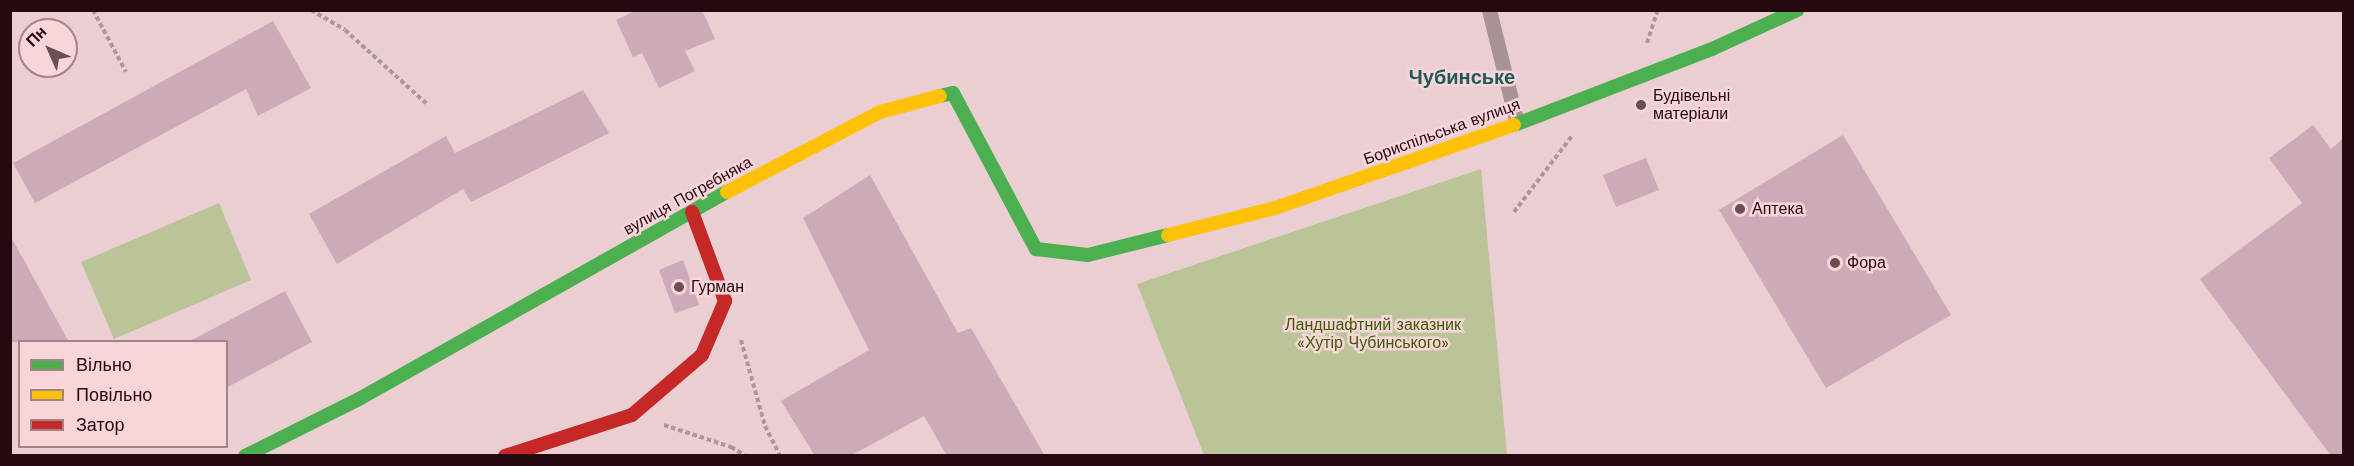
<!DOCTYPE html>
<meta charset="utf-8">
<style>
body{margin:0}
#map{position:relative;width:2354px;height:466px;overflow:hidden;background:#eaced2;font-family:"Work Sans",sans-serif}
div>[style]{position:absolute}
.green>*{inset:0;background:#bbc399}
.building>*{inset:0;background:#cdaab8}
.path>*{height:4px;margin-top:-2px;transform-origin:0;background:repeating-linear-gradient(90deg,#ab979a 0 4.5px,transparent 0 7.5px)}
.lane>*{height:15px;margin:-7.5px;padding:0 7.5px;transform-origin:7.5px;border-radius:7.5px;background:#a79295}
.fast>*{height:14px;margin:-7px;padding:0 7px;transform-origin:7px;border-radius:7px;background:#4caf50}
.slow>*{height:14px;margin:-7px;padding:0 7px;transform-origin:7px;border-radius:7px;background:#ffc107}
.jam>*{height:14px;margin:-7px;padding:0 7px;transform-origin:7px;border-radius:7px;background:#c62828}
.dots>*{width:16px;height:16px;translate:-50% -50%;box-sizing:border-box;border:3px solid #f7d5d9;border-radius:50%}
span{translate:-50% -50%;white-space:nowrap;text-align:center;line-height:1.15;-webkit-text-stroke:5px #f7d5d9;paint-order:stroke}
.poi-label{font-size:16px;color:#25090f}
.left{translate:0 -50%;text-align:left}
.street-label{font-size:16px;color:#25090f}
.park-label{font-size:16px;color:#3c5c00}
.quarter-label{font-size:20px;color:#205a56;font-weight:700}
.frame{position:absolute;inset:0;border:12px solid #25090f;pointer-events:none}
.legend{position:absolute;left:18px;top:340px;width:210px;height:108px;box-sizing:border-box;background:#f7d5d9;border:2px solid #a38388;margin:0;padding:8px 10px;list-style:none;font-size:18px;color:#25090f}
.legend li{display:flex;align-items:center;gap:12px;height:30px}
.legend b{width:30px;border:2px solid #a38388}
.north{position:absolute;left:18px;top:18px;width:60px;height:60px;box-sizing:border-box;background:#f7d5d9;border:2px solid #a38388;border-radius:50%;rotate:315deg;font-size:16px;font-weight:700;line-height:24px;text-align:center;color:#25090f}
.north::after{content:'';display:block;margin:auto;width:21px;height:27px;background:#6a4e53;clip-path:polygon(50% 0,100% 100%,50% 72%,0 100%)}
</style>
<div id="map">
<div class="green">
<div style="clip-path:polygon(1481px 169px,1507px 455px,1204px 455px,1137px 284px)"></div>
<div style="clip-path:polygon(219px 203px,251px 280px,114px 339px,81px 262px)"></div>
</div>
<div class="building">
<div style="clip-path:polygon(637px 10px,702px 10px,715px 39px,685px 51px,695px 71px,659px 88px,642px 53px,633px 57px,616px 20px)"></div>
<div style="clip-path:polygon(273px 21px,311px 88px,258px 116px,246px 89px,35px 203px,13px 163px)"></div>
<div style="clip-path:polygon(583px 90px,609px 133px,471px 202px,463px 189px,337px 264px,309px 214px,446px 136px,455px 153px)"></div>
<div style="clip-path:polygon(2313px 125px,2331px 149px,2343px 139px,2343px 456px,2331px 456px,2200px 279px,2302px 203px,2269px 158px)"></div>
<div style="clip-path:polygon(1843px 135px,1951px 315px,1826px 388px,1719px 210px)"></div>
<div style="clip-path:polygon(1646px 158px,1659px 190px,1616px 207px,1603px 175px)"></div>
<div style="clip-path:polygon(870px 175px,958px 333px,971px 328px,1045px 456px,947px 456px,924px 416px,850px 456px,815px 456px,781px 401px,869px 350px,803px 218px)"></div>
<div style="clip-path:polygon(10px 235px,69px 342px,10px 342px)"></div>
<div style="clip-path:polygon(683px 260px,699px 305px,675px 313px,659px 270px)"></div>
<div style="clip-path:polygon(285px 291px,312px 342px,226px 388px,226px 342px,188px 342px)"></div>
</div>
<div class="path">
<div style="left:93px;top:10px;width:70px;rotate:62deg"></div>
<div style="left:311px;top:10px;width:39px;rotate:30deg"></div>
<div style="left:345px;top:30px;width:112px;rotate:42.1deg"></div>
<div style="left:1647px;top:43px;width:35px;rotate:-72deg"></div>
<div style="left:1514px;top:212px;width:96px;rotate:-52.7deg"></div>
<div style="left:741px;top:340px;width:89px;rotate:74.4deg"></div>
<div style="left:765px;top:426px;width:34px;rotate:63deg"></div>
<div style="left:664px;top:425px;width:71px;rotate:18.2deg"></div>
<div style="left:731px;top:447px;width:17px;rotate:31deg"></div>
</div>
<div class="lane">
<div style="left:1489px;top:10px;width:116px;rotate:76.1deg"></div>
</div>
<div class="fast">
<div style="left:940px;top:96px;width:13px;rotate:-13deg"></div>
<div style="left:953px;top:93px;width:177px;rotate:62deg"></div>
<div style="left:1036px;top:249px;width:52px;rotate:6.6deg"></div>
<div style="left:1088px;top:255px;width:82px;rotate:-14deg"></div>
<div style="left:1514px;top:125px;width:212px;rotate:-21deg"></div>
<div style="left:1712px;top:49px;width:94px;rotate:-24.6deg"></div>
<div style="left:245px;top:456px;width:127px;rotate:-26.6deg"></div>
<div style="left:359px;top:399px;width:422px;rotate:-29.4deg"></div>
</div>
<div class="slow">
<div style="left:727px;top:192px;width:173px;rotate:-27.6deg"></div>
<div style="left:880px;top:112px;width:62px;rotate:-14.9deg"></div>
<div style="left:1168px;top:235px;width:110px;rotate:-14.2deg"></div>
<div style="left:1275px;top:208px;width:253px;rotate:-19.2deg"></div>
</div>
<div class="jam">
<div style="left:505px;top:456px;width:133px;rotate:-17.9deg"></div>
<div style="left:632px;top:415px;width:92px;rotate:-40.6deg"></div>
<div style="left:702px;top:355px;width:59px;rotate:-66.9deg"></div>
<div style="left:725px;top:301px;width:95px;rotate:-110.3deg"></div>
</div>
<div class="dots">
<div style="left:1641px;top:105px;background:#6a4e53"></div>
<div style="left:1740px;top:209px;background:#6a4e53"></div>
<div style="left:1835px;top:263px;background:#6a4e53"></div>
<div style="left:679px;top:287px;background:#6a4e53"></div>
</div>
<div class="poi-label">
<span class="left" style="left:1653px;top:105px">Будівельні<br>матеріали</span>
<span class="left" style="left:1752px;top:209px">Аптека</span>
<span class="left" style="left:1847px;top:263px">Фора</span>
<span class="left" style="left:691px;top:287px">Гурман</span>
</div>
<div class="street-label">
<span style="left:1442px;top:132px;rotate:-20deg">Бориспільська вулиця</span>
<span style="left:688px;top:196px;rotate:-29deg">вулиця Погребняка</span>
</div>
<div class="park-label">
<span style="left:1373px;top:334px">Ландшафтний заказник<br>«Хутір Чубинського»</span>
</div>
<div class="quarter-label">
<span style="left:1462px;top:77px">Чубинське</span>
</div>
<div class="frame"></div>
<ul class="legend">
<li><b style="height:8px;background:#4caf50"></b>Вільно</li>
<li><b style="height:8px;background:#ffc107"></b>Повільно</li>
<li><b style="height:8px;background:#c62828"></b>Затор</li>
</ul>
<div class="north">Пн</div>
</div>
